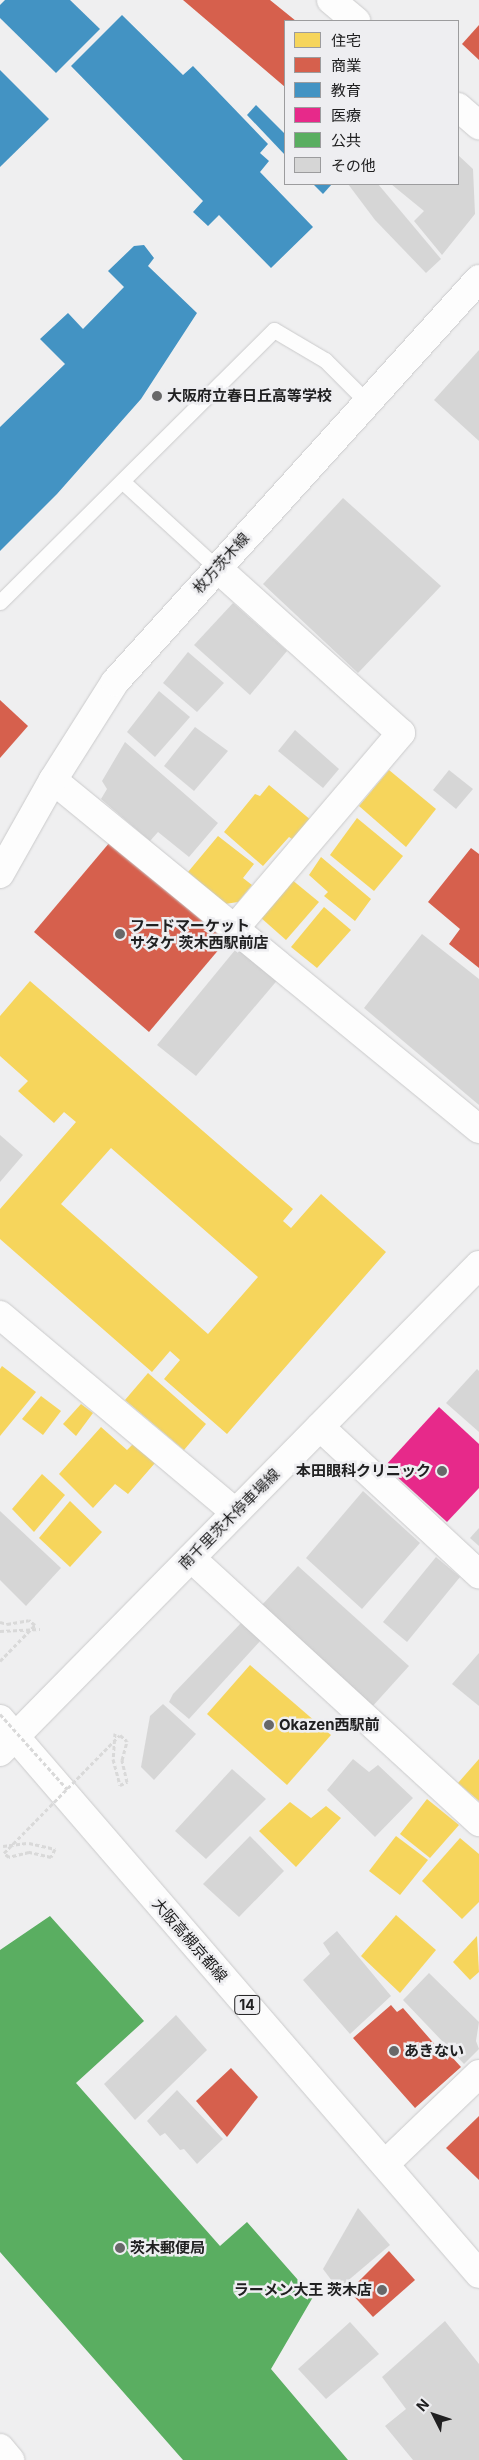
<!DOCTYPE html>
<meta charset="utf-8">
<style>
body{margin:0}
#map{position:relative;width:479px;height:2460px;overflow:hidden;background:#efeff0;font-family:Inter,"Noto Sans JP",sans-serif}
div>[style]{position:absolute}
.homes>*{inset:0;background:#f6d55c}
.shops>*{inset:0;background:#d6604d}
.schools>*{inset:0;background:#4393c3}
.health>*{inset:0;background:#e7298a}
.public>*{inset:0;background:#5aae61}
.building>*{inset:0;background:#d6d6d6}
.path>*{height:3px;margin-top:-1.5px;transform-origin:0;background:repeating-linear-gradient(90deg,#d9d9d9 0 4px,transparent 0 6.5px)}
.roads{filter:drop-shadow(0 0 1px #cacacb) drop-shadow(0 0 1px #cacacb)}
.lane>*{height:15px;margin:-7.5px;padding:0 7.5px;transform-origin:7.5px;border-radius:7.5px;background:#fdfdfd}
.street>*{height:28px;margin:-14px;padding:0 14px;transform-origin:14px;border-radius:14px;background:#fdfdfd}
.secondary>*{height:28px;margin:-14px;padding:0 14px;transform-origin:14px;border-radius:14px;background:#fdfdfd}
.primary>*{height:28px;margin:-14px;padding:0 14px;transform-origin:14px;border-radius:14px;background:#fdfdfd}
.path-bridge>*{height:3px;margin-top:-1.5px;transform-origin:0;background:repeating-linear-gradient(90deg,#d9d9d9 0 4px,transparent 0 6.5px)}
.dots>*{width:14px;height:14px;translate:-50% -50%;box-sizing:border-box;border:2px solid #eeeef1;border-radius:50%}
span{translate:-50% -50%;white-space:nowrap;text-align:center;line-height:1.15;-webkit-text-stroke:5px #eeeef1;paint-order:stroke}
.shield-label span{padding:1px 4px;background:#eeeef1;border:1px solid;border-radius:4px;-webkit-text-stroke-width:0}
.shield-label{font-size:14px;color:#202021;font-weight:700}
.poi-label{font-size:15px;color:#202021;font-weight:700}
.left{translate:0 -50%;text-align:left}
.right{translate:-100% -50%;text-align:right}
.street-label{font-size:15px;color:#202021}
.legend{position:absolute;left:284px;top:20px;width:175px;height:165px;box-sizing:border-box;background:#eeeef1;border:1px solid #9c9c9e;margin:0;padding:6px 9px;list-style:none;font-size:15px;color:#202021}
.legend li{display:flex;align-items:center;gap:10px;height:25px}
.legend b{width:25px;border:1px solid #9c9c9e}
.north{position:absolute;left:409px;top:2390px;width:50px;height:50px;-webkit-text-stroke:4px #eeeef1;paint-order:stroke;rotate:311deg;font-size:14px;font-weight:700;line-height:20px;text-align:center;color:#202021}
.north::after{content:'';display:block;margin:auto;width:18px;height:22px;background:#202021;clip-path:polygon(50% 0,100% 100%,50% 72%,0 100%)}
</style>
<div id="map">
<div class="homes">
<div style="clip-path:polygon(389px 770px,436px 809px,406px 847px,359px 806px)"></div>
<div style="clip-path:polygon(269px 785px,312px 821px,297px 842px,289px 837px,263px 866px,224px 832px,255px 794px,260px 796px)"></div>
<div style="clip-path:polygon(357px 818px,403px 856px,374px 891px,330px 855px)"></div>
<div style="clip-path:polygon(218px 836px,254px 864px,243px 878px,252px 885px,238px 902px,225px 904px,188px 872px)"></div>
<div style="clip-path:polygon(321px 857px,371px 899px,355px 921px,324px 896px,328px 892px,309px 875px)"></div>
<div style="clip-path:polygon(291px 879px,319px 902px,286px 940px,260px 917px)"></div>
<div style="clip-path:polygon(324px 907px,351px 930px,317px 968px,291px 947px)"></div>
<div style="clip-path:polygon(evenodd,30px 981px,293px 1209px,283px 1221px,291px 1228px,321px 1194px,386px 1252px,227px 1434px,164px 1379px,180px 1360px,170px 1351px,152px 1372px,0 1239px,0 1209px,76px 1122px,64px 1112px,54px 1123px,18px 1091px,28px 1081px,0 1056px,0 1016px,30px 981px,111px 1148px,258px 1277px,208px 1334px,61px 1204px,111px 1148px)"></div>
<div style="clip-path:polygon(2px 1366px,36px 1392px,0 1436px,0 1369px)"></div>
<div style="clip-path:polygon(148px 1373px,206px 1424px,184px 1450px,125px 1400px)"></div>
<div style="clip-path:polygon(41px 1396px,61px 1411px,43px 1435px,22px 1419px)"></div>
<div style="clip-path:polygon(81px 1404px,93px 1413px,76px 1436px,63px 1424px)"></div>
<div style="clip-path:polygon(101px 1427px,127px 1450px,133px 1444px,155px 1463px,128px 1494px,115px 1484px,93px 1508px,59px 1474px)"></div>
<div style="clip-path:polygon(42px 1474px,65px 1495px,34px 1532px,12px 1509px)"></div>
<div style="clip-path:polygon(70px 1501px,102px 1532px,70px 1567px,39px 1538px)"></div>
<div style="clip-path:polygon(250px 1665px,331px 1735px,287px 1785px,207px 1714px)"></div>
<div style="clip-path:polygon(479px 1759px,479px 1801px,458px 1783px)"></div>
<div style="clip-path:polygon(427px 1799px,459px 1825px,430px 1858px,400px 1834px)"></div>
<div style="clip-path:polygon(290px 1802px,311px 1818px,326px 1806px,341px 1818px,296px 1867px,259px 1831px)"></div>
<div style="clip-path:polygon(396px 1836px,428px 1860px,400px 1895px,369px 1871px)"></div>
<div style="clip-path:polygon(460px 1838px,479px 1854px,479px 1902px,462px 1919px,422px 1881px)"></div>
<div style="clip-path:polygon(396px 1915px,436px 1950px,400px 1993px,361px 1956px)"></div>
<div style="clip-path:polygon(477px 1936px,479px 1972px,470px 1980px,453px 1962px)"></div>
</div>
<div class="shops">
<div style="clip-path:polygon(183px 0,270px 0,296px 21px,285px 21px,285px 87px)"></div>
<div style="clip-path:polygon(479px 25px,479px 60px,462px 44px)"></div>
<div style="clip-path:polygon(0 700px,28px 726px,0 758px)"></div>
<div style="clip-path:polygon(110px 842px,226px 941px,149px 1032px,34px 932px)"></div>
<div style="clip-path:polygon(471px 848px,479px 854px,479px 968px,449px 944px,460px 929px,428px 902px)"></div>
<div style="clip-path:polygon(391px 2005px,397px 2012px,403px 2008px,437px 2047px,440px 2044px,461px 2067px,415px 2108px,353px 2038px)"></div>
<div style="clip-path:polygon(231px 2068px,258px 2097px,227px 2137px,196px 2101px)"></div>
<div style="clip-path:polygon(479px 2116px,479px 2180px,446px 2148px)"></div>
<div style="clip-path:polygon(389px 2251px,415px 2280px,373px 2317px,349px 2291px)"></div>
</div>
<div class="schools">
<div style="clip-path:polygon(5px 0,70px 0,100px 29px,56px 73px,0 18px,0 5px)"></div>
<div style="clip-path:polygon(122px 15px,183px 75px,193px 66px,268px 144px,260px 153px,269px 161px,260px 172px,313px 227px,271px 268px,219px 215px,208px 226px,193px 212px,203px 201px,71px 66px)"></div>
<div style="clip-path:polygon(0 70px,49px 119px,0 167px)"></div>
<div style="clip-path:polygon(256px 105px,285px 134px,285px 155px,247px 115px)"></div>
<div style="clip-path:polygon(313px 184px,332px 184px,323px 194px)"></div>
<div style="clip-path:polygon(144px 245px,154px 258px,148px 266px,197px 313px,141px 399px,57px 494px,0 551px,0 427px,65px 364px,40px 339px,68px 313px,83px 329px,124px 287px,108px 271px,134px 246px)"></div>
</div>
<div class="health">
<div style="clip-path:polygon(439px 1407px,479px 1444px,479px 1488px,447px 1522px,385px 1466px)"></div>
</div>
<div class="public">
<div style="clip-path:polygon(50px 1916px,144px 2021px,76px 2083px,220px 2246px,247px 2222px,313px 2297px,271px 2369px,348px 2460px,183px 2460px,0 2252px,0 1950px)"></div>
</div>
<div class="building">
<div style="clip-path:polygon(458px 155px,473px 169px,475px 214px,442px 255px,414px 221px,424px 211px,391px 184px,458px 184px)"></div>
<div style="clip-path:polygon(348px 184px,378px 184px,441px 259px,426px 273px,375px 220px)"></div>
<div style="clip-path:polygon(479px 350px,479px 441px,434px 400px)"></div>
<div style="clip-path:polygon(343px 498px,441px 586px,358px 673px,263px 584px)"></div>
<div style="clip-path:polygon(233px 603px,287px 651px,250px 695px,194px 645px)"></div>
<div style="clip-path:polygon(188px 652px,224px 683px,197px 712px,163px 683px)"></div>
<div style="clip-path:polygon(159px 691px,190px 717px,155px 757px,127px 732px)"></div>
<div style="clip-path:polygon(195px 727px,228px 751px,194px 791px,164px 766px)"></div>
<div style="clip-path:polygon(295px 730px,339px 769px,323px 788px,278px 751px)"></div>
<div style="clip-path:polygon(125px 742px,218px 823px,189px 857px,158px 832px,150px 841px,101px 799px,107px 789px,102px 781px)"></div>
<div style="clip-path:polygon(449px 770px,473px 789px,456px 809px,433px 790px)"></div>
<div style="clip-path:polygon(422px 934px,479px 979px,479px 1105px,364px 1008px)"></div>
<div style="clip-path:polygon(240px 944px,280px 977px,196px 1076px,157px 1045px)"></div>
<div style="clip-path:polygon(0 1135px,23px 1155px,0 1182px)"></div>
<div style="clip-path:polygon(477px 1369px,479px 1371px,479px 1432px,446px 1403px)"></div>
<div style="clip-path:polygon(363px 1491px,420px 1543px,362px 1609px,306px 1558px)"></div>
<div style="clip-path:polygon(0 1511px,61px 1568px,26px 1606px,0 1580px)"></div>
<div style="clip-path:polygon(479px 1528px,479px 1546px,470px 1538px)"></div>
<div style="clip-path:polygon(436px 1557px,460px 1577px,407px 1642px,383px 1622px)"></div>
<div style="clip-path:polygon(298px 1566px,409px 1666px,371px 1708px,261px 1606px)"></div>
<div style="clip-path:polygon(242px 1622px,261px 1640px,189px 1719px,169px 1702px,173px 1694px)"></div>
<div style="clip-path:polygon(479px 1653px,479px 1706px,452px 1684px)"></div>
<div style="clip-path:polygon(163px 1704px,196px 1734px,154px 1780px,141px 1767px,150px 1716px)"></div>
<div style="clip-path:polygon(353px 1759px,369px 1772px,378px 1765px,413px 1798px,375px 1837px,327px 1790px)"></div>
<div style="clip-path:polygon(232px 1769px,266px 1799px,206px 1859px,175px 1831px)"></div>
<div style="clip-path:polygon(250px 1836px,284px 1871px,239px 1917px,203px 1884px)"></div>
<div style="clip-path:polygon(337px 1931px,391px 1996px,350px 2034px,303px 1980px,330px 1954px,323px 1943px)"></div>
<div style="clip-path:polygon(429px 1973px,479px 2022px,476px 2041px,479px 2049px,464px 2064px,403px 2000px)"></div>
<div style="clip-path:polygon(176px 2015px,207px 2050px,135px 2120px,104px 2084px)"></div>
<div style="clip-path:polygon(177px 2090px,223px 2139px,197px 2164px,184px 2149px,180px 2150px,165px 2133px,160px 2136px,147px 2121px)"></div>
<div style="clip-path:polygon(358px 2208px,390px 2245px,338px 2289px,323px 2269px)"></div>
<div style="clip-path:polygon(445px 2321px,479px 2364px,479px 2460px,413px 2460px,385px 2426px,406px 2409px,382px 2377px)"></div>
<div style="clip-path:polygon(350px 2322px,379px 2354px,326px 2399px,298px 2369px)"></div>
</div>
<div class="path">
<div style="left:0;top:1622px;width:7px;rotate:16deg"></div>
<div style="left:7px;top:1624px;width:22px;rotate:-10deg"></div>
<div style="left:0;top:1631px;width:40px;rotate:-2.9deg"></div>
<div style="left:115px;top:1733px;width:26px;rotate:94deg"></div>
<div style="left:113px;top:1759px;width:27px;rotate:75deg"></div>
<div style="left:120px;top:1785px;width:8px;rotate:-23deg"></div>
<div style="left:127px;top:1782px;width:23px;rotate:-103deg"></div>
<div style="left:122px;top:1760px;width:20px;rotate:-75deg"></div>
<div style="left:3px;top:1846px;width:26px;rotate:-7deg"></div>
<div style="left:29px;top:1843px;width:27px;rotate:13deg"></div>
<div style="left:55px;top:1849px;width:9px;rotate:117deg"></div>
<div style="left:51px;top:1857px;width:23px;rotate:-167deg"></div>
<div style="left:29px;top:1852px;width:21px;rotate:166deg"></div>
</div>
<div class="roads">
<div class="lane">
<div style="left:123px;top:482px;width:127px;rotate:42.5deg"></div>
<div style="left:0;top:602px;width:386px;rotate:-44.8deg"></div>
<div style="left:274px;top:330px;width:59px;rotate:30.5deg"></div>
<div style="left:325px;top:360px;width:61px;rotate:45deg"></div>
</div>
<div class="street">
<div style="left:217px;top:568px;width:247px;rotate:41.9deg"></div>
<div style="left:401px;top:733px;width:255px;rotate:130.4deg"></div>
<div style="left:53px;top:780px;width:551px;rotate:39.33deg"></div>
<div style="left:0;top:1315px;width:307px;rotate:40deg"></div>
<div style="left:320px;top:1427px;width:217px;rotate:42.8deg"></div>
<div style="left:191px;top:1558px;width:391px;rotate:42.5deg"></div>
<div style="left:385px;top:2164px;width:130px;rotate:-43.8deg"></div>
<div style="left:0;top:2448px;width:16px;rotate:50deg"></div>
</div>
<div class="secondary">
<div style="left:331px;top:0;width:33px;rotate:40deg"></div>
<div style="left:458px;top:107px;width:28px;rotate:41deg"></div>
<div style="left:0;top:874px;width:108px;rotate:-60.6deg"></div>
<div style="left:53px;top:780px;width:116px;rotate:-57.7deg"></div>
<div style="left:115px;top:682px;width:543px;rotate:-47.91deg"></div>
<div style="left:0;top:1752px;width:683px;rotate:-45.47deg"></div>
</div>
<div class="primary">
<div style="left:0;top:1719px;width:733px;rotate:49.2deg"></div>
</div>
</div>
<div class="path-bridge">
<div style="left:0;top:1661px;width:50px;rotate:-45.8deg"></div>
<div style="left:35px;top:1625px;width:8px;rotate:-140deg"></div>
<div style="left:0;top:1714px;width:101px;rotate:48.2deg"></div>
<div style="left:9px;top:1857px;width:6px;rotate:-141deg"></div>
<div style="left:4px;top:1853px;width:165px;rotate:-45.5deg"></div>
<div style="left:120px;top:1735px;width:9px;rotate:41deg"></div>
</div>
<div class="dots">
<div style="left:157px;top:396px;background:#686869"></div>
<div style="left:120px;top:934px;background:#686869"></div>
<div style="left:442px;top:1471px;background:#686869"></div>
<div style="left:269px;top:1725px;background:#686869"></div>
<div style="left:394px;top:2051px;background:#686869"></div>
<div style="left:120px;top:2248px;background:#686869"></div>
<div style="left:382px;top:2290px;background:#686869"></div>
</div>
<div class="shield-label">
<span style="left:247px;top:2005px">14</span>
</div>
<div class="poi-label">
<span class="left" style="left:167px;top:396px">大阪府立春日丘高等学校</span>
<span class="left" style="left:130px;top:934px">フードマーケット<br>サタケ 茨木西駅前店</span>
<span class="right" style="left:431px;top:1471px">本田眼科クリニック</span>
<span class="left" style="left:279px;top:1725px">Okazen西駅前</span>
<span class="left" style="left:404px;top:2051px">あきない</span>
<span class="left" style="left:130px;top:2248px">茨木郵便局</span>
<span class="right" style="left:372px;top:2290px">ラーメン大王 茨木店</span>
</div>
<div class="street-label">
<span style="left:221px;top:563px;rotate:-48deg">枚方茨木線</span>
<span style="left:229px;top:1519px;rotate:-45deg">南千里茨木停車場線</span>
<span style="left:190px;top:1940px;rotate:49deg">大阪高槻京都線</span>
</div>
<ul class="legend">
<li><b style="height:14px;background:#f6d55c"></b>住宅</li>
<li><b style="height:14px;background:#d6604d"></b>商業</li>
<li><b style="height:14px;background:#4393c3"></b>教育</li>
<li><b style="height:14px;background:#e7298a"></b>医療</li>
<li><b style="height:14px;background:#5aae61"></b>公共</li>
<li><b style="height:14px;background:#d6d6d6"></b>その他</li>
</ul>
<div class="north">N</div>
</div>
